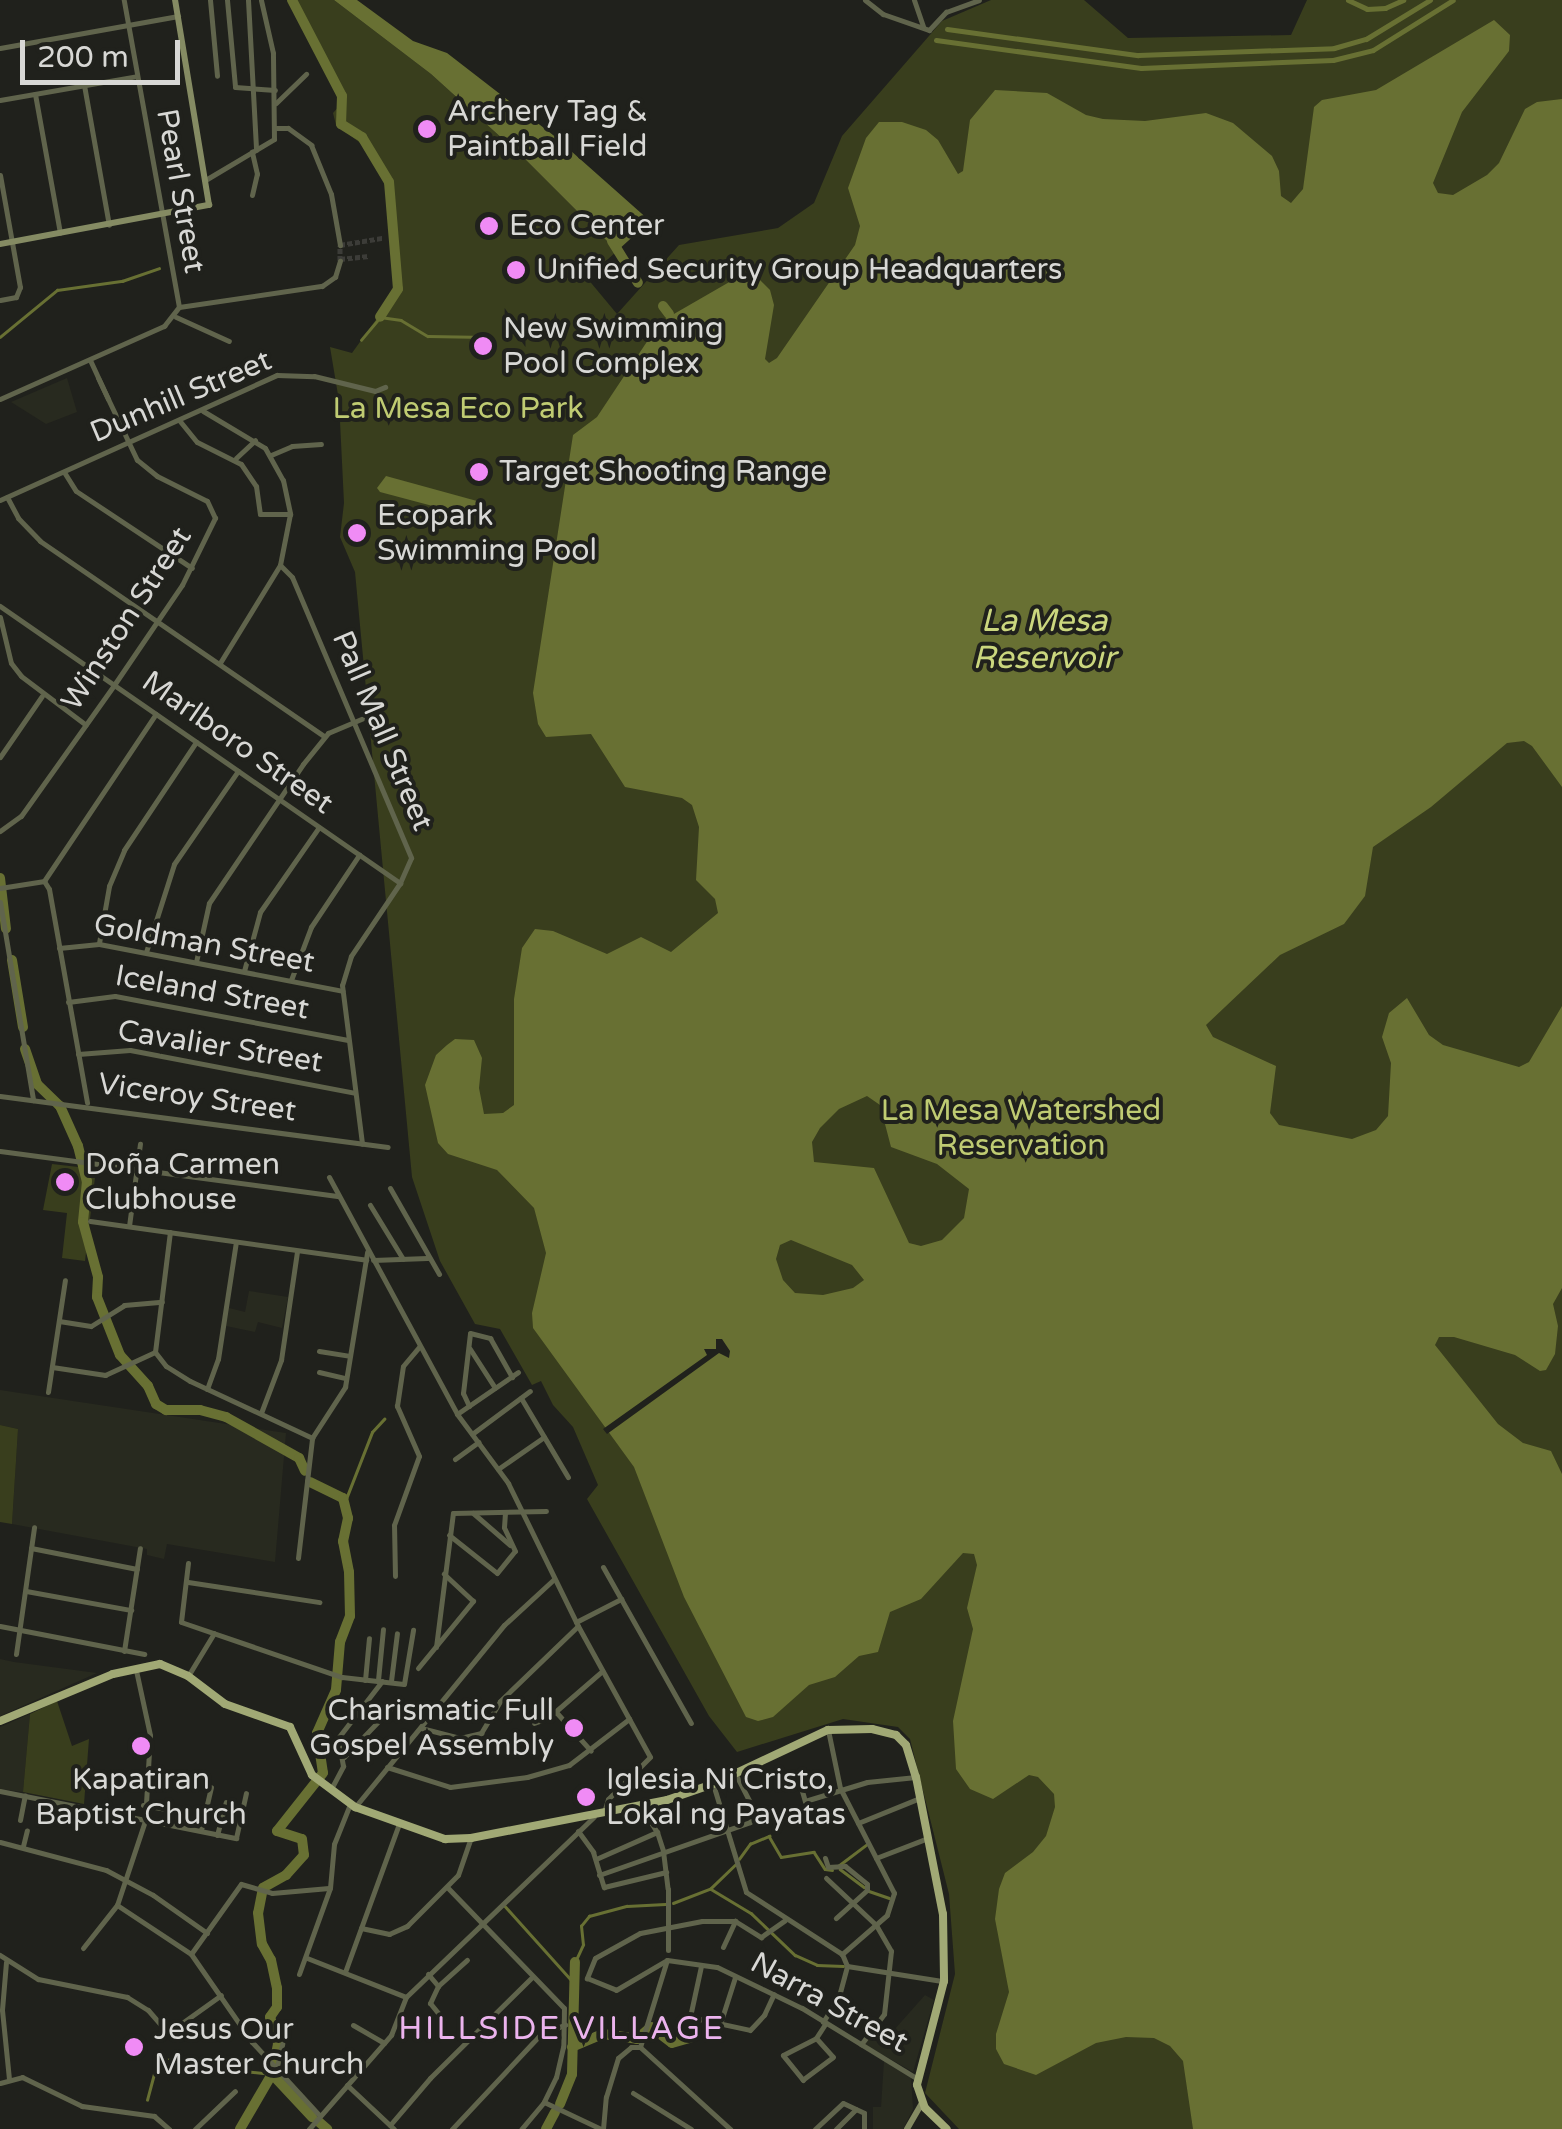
<!DOCTYPE html>
<meta charset="utf-8">
<style>
body{margin:0}
#map{position:relative;width:1562px;height:2129px;overflow:hidden;background:#20211c;font-family:"Varela Round",sans-serif}
div>[style]{position:absolute}
.built>*{inset:0;background:#282a1f}
.green>*{inset:0;background:#393e1d}
.water>*{inset:0;background:#687033}
.pier>*{inset:0;background:#20211c}
.stream>*{height:2.5px;margin:-1.25px;padding:0 1.25px;transform-origin:1.25px;border-radius:1.25px;background:#687033}
.canal>*{height:5px;margin:-2.5px;padding:0 2.5px;transform-origin:2.5px;border-radius:2.5px;background:#687033}
.river>*{height:10px;margin:-5px;padding:0 5px;transform-origin:5px;border-radius:5px;background:#687033}
.street-tunnel>*{height:5px;margin-top:-2.5px;transform-origin:0;background:repeating-linear-gradient(90deg,#3c3c38 0 5px,transparent 0 7.5px)}
.street>*{height:5px;margin:-2.5px;padding:0 2.5px;transform-origin:2.5px;border-radius:2.5px;background:#60644c}
.secondary>*{height:6px;margin:-3px;padding:0 3px;transform-origin:3px;border-radius:3px;background:#858b63}
.primary>*{height:8px;margin:-4px;padding:0 4px;transform-origin:4px;border-radius:4px;background:#a1a975}
.dots>*{width:28px;height:28px;translate:-50% -50%;box-sizing:border-box;border:5px solid #20211c;border-radius:50%}
span{translate:-50% -50%;white-space:nowrap;text-align:center;line-height:1.15;-webkit-text-stroke:8px #20211c;paint-order:stroke}
.poi-label{font-size:30px;color:#d8d8d5}
.left{translate:0 -50%;text-align:left}
.right{translate:-100% -50%;text-align:right}
.street-label{font-size:30px;color:#d8d8d5}
.park-label{font-size:30px;color:#bfcb72}
.water-label{font-size:32px;color:#cbd77e;font-style:italic}
.neighbourhood-label{font-size:32px;color:#ebb3ed;letter-spacing:2.5px}
.scale{position:absolute;left:20px;top:40px;width:160px;height:45px;box-sizing:border-box;border:5px solid #d8d8d5;border-top:0;padding-left:12px;font-size:30px;line-height:35px;white-space:nowrap;color:#d8d8d5;-webkit-text-stroke:8px #20211c;paint-order:stroke}
</style>
<div id="map">
<div class="built">
<div style="clip-path:polygon(67px 378px,77px 412px,46px 424px,11px 402px)"></div>
<div style="clip-path:polygon(249px 1291px,288px 1297px,282px 1328px,258px 1322px,255px 1332px,226px 1326px,229px 1308px,245px 1312px)"></div>
<div style="clip-path:polygon(0 1390px,286px 1433px,275px 1562px,167px 1544px,164px 1559px,147px 1555px,147px 1549px,12px 1524px,18px 1429px,0 1425px)"></div>
<div style="clip-path:polygon(0 1659px,14px 1662px,97px 1673px,0 1716px)"></div>
<div style="clip-path:polygon(30px 1714px,23px 1792px,0 1789px,0 1727px)"></div>
<div style="clip-path:polygon(925px 1995px,934px 2000px,913px 2072px,864px 2044px,879px 2025px,894px 2030px)"></div>
<div style="clip-path:polygon(884px 2061px,911px 2077px,913px 2109px,903px 2129px,873px 2129px,873px 2107px,881px 2107px)"></div>
</div>
<div class="green">
<div style="clip-path:polygon(290px 0,334px 0,431px 74px,526px 160px,617px 251px,587px 278px,617px 314px,679px 245px,778px 228px,814px 203px,842px 136px,942px 21px,991px 0,1084px 0,1128px 38px,1291px 35px,1307px 0,1562px 0,1562px 2129px,959px 2129px,925px 2093px,955px 1974px,949px 1894px,910px 1739px,898px 1727px,843px 1719px,737px 1752px,709px 1716px,587px 1499px,598px 1485px,573px 1427px,553px 1405px,541px 1381px,532px 1385px,500px 1329px,475px 1324px,440px 1261px,412px 1177px,355px 572px,340px 537px,344px 503px,339px 401px,330px 347px,352px 353px,398px 289px,389px 183px,363px 145px,336px 125px,333px 113px,341px 104px)"></div>
<div style="clip-path:polygon(52px 1164px,96px 1169px,85px 1261px,62px 1258px,67px 1213px,43px 1210px)"></div>
<div style="clip-path:polygon(0 1425px,18px 1429px,12px 1524px,0 1522px)"></div>
<div style="clip-path:polygon(57px 1701px,72px 1746px,89px 1739px,84px 1804px,23px 1792px,30px 1714px)"></div>
</div>
<div class="water">
<div style="clip-path:polygon(334px 0,357px 0,413px 41px,447px 53px,553px 135px,650px 221px,617px 251px,526px 160px,431px 74px)"></div>
<div style="clip-path:polygon(evenodd,1494px 20px,1510px 35px,1509px 51px,1462px 112px,1433px 183px,1438px 193px,1453px 195px,1487px 175px,1499px 163px,1525px 109px,1537px 102px,1562px 99px,1562px 787px,1532px 746px,1524px 741px,1507px 743px,1431px 807px,1373px 847px,1365px 896px,1344px 924px,1280px 955px,1206px 1025px,1213px 1037px,1276px 1066px,1270px 1113px,1279px 1125px,1352px 1139px,1376px 1130px,1388px 1116px,1391px 1063px,1382px 1037px,1389px 1013px,1407px 998px,1429px 1035px,1443px 1045px,1519px 1067px,1529px 1062px,1562px 1006px,1562px 1288px,1553px 1304px,1558px 1326px,1555px 1354px,1546px 1370px,1540px 1371px,1515px 1355px,1454px 1337px,1439px 1337px,1435px 1345px,1498px 1424px,1523px 1443px,1551px 1451px,1562px 1474px,1562px 2129px,1193px 2129px,1183px 2061px,1170px 2046px,1154px 2038px,1126px 2037px,1096px 2043px,1036px 2075px,1004px 2064px,996px 2049px,996px 2034px,1009px 1992px,995px 1919px,999px 1889px,1005px 1873px,1033px 1852px,1046px 1836px,1055px 1807px,1054px 1794px,1038px 1777px,1029px 1775px,993px 1799px,970px 1789px,956px 1769px,953px 1721px,973px 1629px,967px 1608px,977px 1565px,974px 1554px,963px 1553px,921px 1599px,890px 1612px,878px 1652px,859px 1656px,835px 1677px,809px 1685px,773px 1717px,758px 1721px,746px 1717px,684px 1597px,634px 1467px,533px 1328px,532px 1313px,546px 1253px,534px 1208px,497px 1170px,448px 1154px,438px 1143px,425px 1085px,436px 1055px,447px 1045px,455px 1039px,474px 1040px,482px 1058px,479px 1088px,484px 1114px,503px 1113px,514px 1105px,514px 999px,522px 948px,535px 929px,553px 931px,607px 954px,641px 937px,671px 952px,718px 913px,715px 899px,696px 880px,699px 827px,692px 805px,682px 798px,625px 787px,591px 734px,546px 737px,538px 724px,533px 693px,573px 435px,597px 417px,660px 322px,738px 277px,755px 275px,770px 290px,774px 305px,765px 359px,769px 363px,777px 358px,855px 245px,860px 226px,848px 188px,866px 138px,879px 122px,902px 122px,926px 130px,938px 140px,958px 174px,963px 171px,970px 120px,995px 90px,1047px 93px,1086px 115px,1103px 119px,1145px 121px,1206px 113px,1233px 123px,1272px 156px,1279px 171px,1281px 196px,1291px 203px,1303px 189px,1314px 107px,1322px 100px,1376px 90px,1494px 20px,867px 1096px,880px 1105px,891px 1147px,937px 1164px,969px 1189px,964px 1218px,942px 1240px,921px 1246px,909px 1243px,874px 1168px,814px 1162px,812px 1142px,820px 1128px,839px 1109px,867px 1096px,1494px 20px,791px 1240px,852px 1265px,864px 1280px,853px 1288px,823px 1295px,795px 1293px,783px 1280px,776px 1259px,780px 1245px,791px 1240px)"></div>
<div style="clip-path:polygon(386px 476px,477px 501px,474px 517px,380px 492px,377px 488px)"></div>
</div>
<div class="pier">
<div style="clip-path:polygon(716px 1339px,722px 1339px,730px 1351px,729px 1358px,719px 1353px,607px 1434px,603px 1429px,707px 1355px,704px 1349px,716px 1349px)"></div>
</div>
<div class="stream">
<div style="left:0;top:337px;width:74px;rotate:-39.5deg"></div>
<div style="left:57px;top:290px;width:66px;rotate:-7.9deg"></div>
<div style="left:122px;top:281px;width:39px;rotate:-19deg"></div>
<div style="left:361px;top:340px;width:30px;rotate:-50deg"></div>
<div style="left:380px;top:317px;width:21px;rotate:8deg"></div>
<div style="left:401px;top:320px;width:31px;rotate:31deg"></div>
<div style="left:428px;top:336px;width:58px;rotate:1deg"></div>
<div style="left:344px;top:1504px;width:77px;rotate:-68.7deg"></div>
<div style="left:372px;top:1432px;width:18px;rotate:-47deg"></div>
<div style="left:739px;top:1859px;width:19px;rotate:-54deg"></div>
<div style="left:750px;top:1844px;width:21px;rotate:-23deg"></div>
<div style="left:769px;top:1836px;width:24px;rotate:60deg"></div>
<div style="left:781px;top:1857px;width:33px;rotate:-9deg"></div>
<div style="left:814px;top:1852px;width:20px;rotate:57deg"></div>
<div style="left:825px;top:1869px;width:7px;rotate:8deg"></div>
<div style="left:838px;top:1866px;width:35px;rotate:-37deg"></div>
<div style="left:840px;top:1869px;width:30px;rotate:37deg"></div>
<div style="left:711px;top:1889px;width:47px;rotate:31deg"></div>
<div style="left:751px;top:1913px;width:61px;rotate:43.7deg"></div>
<div style="left:795px;top:1955px;width:24px;rotate:24deg"></div>
<div style="left:817px;top:1965px;width:26px;rotate:2deg"></div>
<div style="left:869px;top:1891px;width:21px;rotate:19deg"></div>
<div style="left:673px;top:1903px;width:40px;rotate:-21deg"></div>
<div style="left:710px;top:1889px;width:35px;rotate:-44deg"></div>
<div style="left:505px;top:1906px;width:105px;rotate:48.1deg"></div>
<div style="left:575px;top:1962px;width:19px;rotate:-65deg"></div>
<div style="left:583px;top:1945px;width:19px;rotate:-96deg"></div>
<div style="left:581px;top:1926px;width:13px;rotate:-51deg"></div>
<div style="left:589px;top:1916px;width:39px;rotate:-15deg"></div>
<div style="left:627px;top:1906px;width:38px;rotate:-3deg"></div>
<div style="left:183px;top:2057px;width:26px;rotate:21deg"></div>
<div style="left:207px;top:2066px;width:22px;rotate:-16deg"></div>
<div style="left:228px;top:2060px;width:19px;rotate:35deg"></div>
<div style="left:244px;top:2071px;width:28px;rotate:6deg"></div>
<div style="left:147px;top:2100px;width:27px;rotate:-75deg"></div>
<div style="left:154px;top:2074px;width:19px;rotate:-47deg"></div>
<div style="left:167px;top:2060px;width:10px;rotate:-11deg"></div>
</div>
<div class="canal">
<div style="left:1348px;top:0;width:21px;rotate:25deg"></div>
<div style="left:1367px;top:9px;width:18px;rotate:-3deg"></div>
<div style="left:1385px;top:8px;width:20px;rotate:-24deg"></div>
<div style="left:947px;top:29px;width:193px;rotate:7.8deg"></div>
<div style="left:1138px;top:55px;width:196px;rotate:-2deg"></div>
<div style="left:1334px;top:48px;width:33px;rotate:-16deg"></div>
<div style="left:1366px;top:39px;width:75px;rotate:-31.4deg"></div>
<div style="left:936px;top:40px;width:207px;rotate:7.8deg"></div>
<div style="left:1141px;top:68px;width:192px;rotate:-2.4deg"></div>
<div style="left:1333px;top:60px;width:41px;rotate:-14deg"></div>
<div style="left:1373px;top:50px;width:94px;rotate:-32deg"></div>
</div>
<div class="river">
<div style="left:292px;top:0;width:108px;rotate:62.5deg"></div>
<div style="left:342px;top:96px;width:28px;rotate:92deg"></div>
<div style="left:341px;top:124px;width:25px;rotate:32deg"></div>
<div style="left:362px;top:137px;width:52px;rotate:59deg"></div>
<div style="left:389px;top:182px;width:107px;rotate:85.2deg"></div>
<div style="left:398px;top:289px;width:33px;rotate:123deg"></div>
<div style="left:612px;top:241px;width:49px;rotate:58.2deg"></div>
<div style="left:663px;top:306px;width:10px;rotate:53deg"></div>
<div style="left:0;top:878px;width:51px;rotate:83.3deg"></div>
<div style="left:12px;top:960px;width:68px;rotate:80.7deg"></div>
<div style="left:25px;top:1049px;width:37px;rotate:71deg"></div>
<div style="left:37px;top:1084px;width:32px;rotate:44deg"></div>
<div style="left:60px;top:1106px;width:44px;rotate:65.8deg"></div>
<div style="left:78px;top:1146px;width:36px;rotate:76deg"></div>
<div style="left:87px;top:1181px;width:41px;rotate:95.6deg"></div>
<div style="left:83px;top:1222px;width:57px;rotate:74.7deg"></div>
<div style="left:98px;top:1277px;width:20px;rotate:93deg"></div>
<div style="left:97px;top:1297px;width:62px;rotate:68.4deg"></div>
<div style="left:120px;top:1355px;width:42px;rotate:47.9deg"></div>
<div style="left:148px;top:1386px;width:20px;rotate:66deg"></div>
<div style="left:156px;top:1404px;width:12px;rotate:31deg"></div>
<div style="left:166px;top:1410px;width:34px"></div>
<div style="left:200px;top:1410px;width:27px;rotate:15deg"></div>
<div style="left:226px;top:1417px;width:84px;rotate:29.3deg"></div>
<div style="left:299px;top:1458px;width:14px;rotate:65deg"></div>
<div style="left:310px;top:1482px;width:37px;rotate:26deg"></div>
<div style="left:343px;top:1498px;width:21px;rotate:76deg"></div>
<div style="left:348px;top:1518px;width:24px;rotate:102deg"></div>
<div style="left:343px;top:1541px;width:32px;rotate:79deg"></div>
<div style="left:349px;top:1572px;width:44px;rotate:88.7deg"></div>
<div style="left:350px;top:1616px;width:28px;rotate:111deg"></div>
<div style="left:340px;top:1642px;width:48px;rotate:94.8deg"></div>
<div style="left:336px;top:1690px;width:47px;rotate:113.8deg"></div>
<div style="left:317px;top:1733px;width:40px;rotate:81.5deg"></div>
<div style="left:323px;top:1773px;width:74px;rotate:128.4deg"></div>
<div style="left:277px;top:1831px;width:26px;rotate:18deg"></div>
<div style="left:302px;top:1839px;width:16px;rotate:83deg"></div>
<div style="left:304px;top:1855px;width:27px;rotate:132deg"></div>
<div style="left:286px;top:1875px;width:26px;rotate:151deg"></div>
<div style="left:263px;top:1888px;width:25px;rotate:101deg"></div>
<div style="left:258px;top:1913px;width:31px;rotate:83deg"></div>
<div style="left:262px;top:1944px;width:18px;rotate:61deg"></div>
<div style="left:271px;top:1960px;width:29px;rotate:78deg"></div>
<div style="left:277px;top:1988px;width:19px;rotate:90deg"></div>
<div style="left:277px;top:2007px;width:12px;rotate:125deg"></div>
<div style="left:270px;top:2017px;width:28px;rotate:73deg"></div>
<div style="left:278px;top:2044px;width:31px;rotate:101deg"></div>
<div style="left:272px;top:2074px;width:59px;rotate:47.1deg"></div>
<div style="left:572px;top:2047px;width:34px;rotate:-23deg"></div>
<div style="left:603px;top:2034px;width:34px;rotate:8deg"></div>
<div style="left:637px;top:2039px;width:18px;rotate:-41deg"></div>
<div style="left:651px;top:2027px;width:26px;rotate:37deg"></div>
<div style="left:672px;top:2043px;width:19px;rotate:-16deg"></div>
<div style="left:560px;top:2104px;width:32px;rotate:-68deg"></div>
<div style="left:572px;top:2074px;width:112px;rotate:-88.5deg"></div>
<div style="left:319px;top:2122px;width:11px;rotate:41deg"></div>
<div style="left:240px;top:2129px;width:64px;rotate:-59.8deg"></div>
<div style="left:546px;top:2129px;width:19px;rotate:-62deg"></div>
</div>
<div class="street-tunnel">
<div style="left:340px;top:259px;width:29px;rotate:-6deg"></div>
<div style="left:340px;top:261px;width:16px;rotate:-90deg"></div>
<div style="left:340px;top:245px;width:43px;rotate:-9.5deg"></div>
</div>
<div class="street">
<div style="left:210px;top:0;width:76px;rotate:84.7deg"></div>
<div style="left:227px;top:0;width:87px;rotate:84.7deg"></div>
<div style="left:235px;top:87px;width:40px;rotate:4.3deg"></div>
<div style="left:248px;top:0;width:150px;rotate:86.9deg"></div>
<div style="left:865px;top:0;width:23px;rotate:38deg"></div>
<div style="left:883px;top:14px;width:49px;rotate:19.2deg"></div>
<div style="left:929px;top:30px;width:25px;rotate:-47deg"></div>
<div style="left:946px;top:12px;width:35px;rotate:-20deg"></div>
<div style="left:914px;top:0;width:28px;rotate:71deg"></div>
<div style="left:0;top:48px;width:181px;rotate:-10.2deg"></div>
<div style="left:84px;top:85px;width:142px;rotate:79.9deg"></div>
<div style="left:35px;top:94px;width:141px;rotate:79.8deg"></div>
<div style="left:0;top:100px;width:139px;rotate:-9.9deg"></div>
<div style="left:276px;top:103px;width:42px;rotate:-44deg"></div>
<div style="left:275px;top:128px;width:13px"></div>
<div style="left:288px;top:128px;width:29px;rotate:36deg"></div>
<div style="left:311px;top:145px;width:53px;rotate:67.8deg"></div>
<div style="left:331px;top:194px;width:52px;rotate:80deg"></div>
<div style="left:0;top:175px;width:114px;rotate:79.9deg"></div>
<div style="left:20px;top:287px;width:11px;rotate:112deg"></div>
<div style="left:16px;top:297px;width:16px;rotate:169deg"></div>
<div style="left:207px;top:179px;width:78px;rotate:-30.8deg"></div>
<div style="left:274px;top:139px;width:86px;rotate:-90.7deg"></div>
<div style="left:273px;top:53px;width:54px;rotate:-102.8deg"></div>
<div style="left:252px;top:195px;width:22px;rotate:-77deg"></div>
<div style="left:257px;top:174px;width:23px;rotate:-103deg"></div>
<div style="left:179px;top:307px;width:145px;rotate:-8.4deg"></div>
<div style="left:322px;top:286px;width:16px;rotate:-35deg"></div>
<div style="left:335px;top:277px;width:17px;rotate:-73deg"></div>
<div style="left:176px;top:317px;width:58px;rotate:24.4deg"></div>
<div style="left:90px;top:360px;width:43px;rotate:65.2deg"></div>
<div style="left:0;top:399px;width:180px;rotate:-24deg"></div>
<div style="left:164px;top:326px;width:24px;rotate:-52deg"></div>
<div style="left:179px;top:307px;width:312px;rotate:-100.2deg"></div>
<div style="left:203px;top:411px;width:72px;rotate:30.8deg"></div>
<div style="left:265px;top:448px;width:37px;rotate:61deg"></div>
<div style="left:283px;top:480px;width:35px;rotate:78deg"></div>
<div style="left:290px;top:514px;width:52px;rotate:101.1deg"></div>
<div style="left:280px;top:565px;width:115px;rotate:121.5deg"></div>
<div style="left:179px;top:420px;width:28px;rotate:51deg"></div>
<div style="left:197px;top:442px;width:49px;rotate:26.6deg"></div>
<div style="left:241px;top:464px;width:27px;rotate:56deg"></div>
<div style="left:256px;top:486px;width:28px;rotate:82deg"></div>
<div style="left:260px;top:514px;width:30px"></div>
<div style="left:271px;top:455px;width:23px;rotate:-23deg"></div>
<div style="left:292px;top:446px;width:29px;rotate:-4deg"></div>
<div style="left:236px;top:458px;width:26px;rotate:-43deg"></div>
<div style="left:64px;top:472px;width:22px;rotate:58deg"></div>
<div style="left:76px;top:491px;width:139px;rotate:33.6deg"></div>
<div style="left:7px;top:497px;width:24px;rotate:62deg"></div>
<div style="left:18px;top:518px;width:32px;rotate:46deg"></div>
<div style="left:40px;top:541px;width:345px;rotate:34.5deg"></div>
<div style="left:0;top:500px;width:304px;rotate:-24.3deg"></div>
<div style="left:277px;top:375px;width:37px;rotate:2deg"></div>
<div style="left:314px;top:376px;width:63px;rotate:13.8deg"></div>
<div style="left:375px;top:391px;width:11px;rotate:-22deg"></div>
<div style="left:280px;top:565px;width:17px;rotate:45deg"></div>
<div style="left:292px;top:577px;width:305px;rotate:67deg"></div>
<div style="left:411px;top:858px;width:27px;rotate:114deg"></div>
<div style="left:400px;top:883px;width:88px;rotate:123.9deg"></div>
<div style="left:351px;top:956px;width:30px;rotate:107deg"></div>
<div style="left:342px;top:985px;width:160px;rotate:82.8deg"></div>
<div style="left:0;top:606px;width:487px;rotate:34.7deg"></div>
<div style="left:0;top:617px;width:47px;rotate:76.6deg"></div>
<div style="left:11px;top:663px;width:16px;rotate:52deg"></div>
<div style="left:21px;top:676px;width:81px;rotate:37deg"></div>
<div style="left:0;top:757px;width:74px;rotate:-55.5deg"></div>
<div style="left:0;top:831px;width:26px;rotate:-36deg"></div>
<div style="left:21px;top:816px;width:161px;rotate:-54.6deg"></div>
<div style="left:114px;top:685px;width:121px;rotate:-55.8deg"></div>
<div style="left:182px;top:585px;width:75px;rotate:-63.8deg"></div>
<div style="left:215px;top:518px;width:19px;rotate:-115deg"></div>
<div style="left:207px;top:501px;width:56px;rotate:-153.4deg"></div>
<div style="left:157px;top:476px;width:26px;rotate:-141deg"></div>
<div style="left:137px;top:460px;width:91px;rotate:-115.4deg"></div>
<div style="left:44px;top:881px;width:9px;rotate:58deg"></div>
<div style="left:49px;top:889px;width:217px;rotate:79.9deg"></div>
<div style="left:0;top:888px;width:45px;rotate:-9deg"></div>
<div style="left:44px;top:881px;width:201px;rotate:-56.2deg"></div>
<div style="left:0;top:902px;width:201px;rotate:80.5deg"></div>
<div style="left:99px;top:943px;width:58px;rotate:-80deg"></div>
<div style="left:109px;top:886px;width:39px;rotate:-67deg"></div>
<div style="left:124px;top:850px;width:130px;rotate:-56.3deg"></div>
<div style="left:59px;top:948px;width:40px;rotate:-5.7deg"></div>
<div style="left:99px;top:944px;width:248px;rotate:10.9deg"></div>
<div style="left:146px;top:952px;width:92px;rotate:-72.3deg"></div>
<div style="left:174px;top:864px;width:113px;rotate:-55.5deg"></div>
<div style="left:196px;top:962px;width:60px;rotate:-77.6deg"></div>
<div style="left:209px;top:903px;width:168px;rotate:-55.9deg"></div>
<div style="left:303px;top:764px;width:40px;rotate:-51deg"></div>
<div style="left:328px;top:733px;width:56px;rotate:-22.9deg"></div>
<div style="left:244px;top:971px;width:61px;rotate:-74.8deg"></div>
<div style="left:260px;top:912px;width:103px;rotate:-55.2deg"></div>
<div style="left:291px;top:980px;width:57px;rotate:-69.3deg"></div>
<div style="left:311px;top:927px;width:87px;rotate:-56.3deg"></div>
<div style="left:68px;top:1002px;width:47px;rotate:-7.3deg"></div>
<div style="left:115px;top:996px;width:237px;rotate:10.7deg"></div>
<div style="left:78px;top:1054px;width:52px;rotate:-4.4deg"></div>
<div style="left:130px;top:1050px;width:229px;rotate:10.8deg"></div>
<div style="left:0;top:1096px;width:391px;rotate:7.5deg"></div>
<div style="left:0;top:1151px;width:342px;rotate:7.6deg"></div>
<div style="left:329px;top:1177px;width:269px;rotate:61.6deg"></div>
<div style="left:457px;top:1414px;width:86px;rotate:53.5deg"></div>
<div style="left:508px;top:1483px;width:159px;rotate:63.9deg"></div>
<div style="left:578px;top:1626px;width:149px;rotate:61.2deg"></div>
<div style="left:650px;top:1757px;width:59px;rotate:135deg"></div>
<div style="left:608px;top:1799px;width:14px;rotate:107deg"></div>
<div style="left:390px;top:1188px;width:99px;rotate:60.3deg"></div>
<div style="left:370px;top:1205px;width:63px;rotate:58.6deg"></div>
<div style="left:90px;top:1221px;width:279px;rotate:8deg"></div>
<div style="left:129px;top:1226px;width:83px;rotate:-82.4deg"></div>
<div style="left:373px;top:1260px;width:54px;rotate:-2.1deg"></div>
<div style="left:59px;top:1321px;width:32px;rotate:9deg"></div>
<div style="left:91px;top:1326px;width:39px;rotate:-32deg"></div>
<div style="left:124px;top:1305px;width:38px;rotate:-5deg"></div>
<div style="left:470px;top:1349px;width:46px;rotate:57.3deg"></div>
<div style="left:319px;top:1351px;width:31px;rotate:9deg"></div>
<div style="left:155px;top:1352px;width:18px;rotate:52deg"></div>
<div style="left:166px;top:1366px;width:28px;rotate:32deg"></div>
<div style="left:190px;top:1381px;width:135px;rotate:25deg"></div>
<div style="left:155px;top:1352px;width:121px;rotate:-82.9deg"></div>
<div style="left:52px;top:1367px;width:54px;rotate:8.6deg"></div>
<div style="left:105px;top:1375px;width:55px;rotate:-24.7deg"></div>
<div style="left:319px;top:1372px;width:27px;rotate:13deg"></div>
<div style="left:207px;top:1389px;width:32px;rotate:-70deg"></div>
<div style="left:218px;top:1359px;width:118px;rotate:-81.3deg"></div>
<div style="left:48px;top:1392px;width:113px;rotate:-81.4deg"></div>
<div style="left:521px;top:1398px;width:92px;rotate:59.3deg"></div>
<div style="left:469px;top:1406px;width:14px;rotate:-115deg"></div>
<div style="left:463px;top:1393px;width:60px;rotate:-83.3deg"></div>
<div style="left:470px;top:1333px;width:21px;rotate:14deg"></div>
<div style="left:490px;top:1338px;width:45px;rotate:60.6deg"></div>
<div style="left:261px;top:1413px;width:57px;rotate:-69.3deg"></div>
<div style="left:281px;top:1360px;width:110px;rotate:-81.6deg"></div>
<div style="left:457px;top:1414px;width:74px;rotate:-34.5deg"></div>
<div style="left:472px;top:1434px;width:72px;rotate:-36.6deg"></div>
<div style="left:455px;top:1459px;width:29px;rotate:-36deg"></div>
<div style="left:498px;top:1469px;width:56px;rotate:-34.8deg"></div>
<div style="left:473px;top:1513px;width:49px;rotate:40.9deg"></div>
<div style="left:449px;top:1535px;width:61px;rotate:38.4deg"></div>
<div style="left:497px;top:1573px;width:28px;rotate:-51deg"></div>
<div style="left:515px;top:1551px;width:26px;rotate:-115deg"></div>
<div style="left:504px;top:1527px;width:14px;rotate:-86deg"></div>
<div style="left:31px;top:1548px;width:108px;rotate:11.2deg"></div>
<div style="left:298px;top:1558px;width:121px;rotate:-83.3deg"></div>
<div style="left:312px;top:1438px;width:61px;rotate:-57.1deg"></div>
<div style="left:345px;top:1387px;width:137px;rotate:-80.7deg"></div>
<div style="left:188px;top:1563px;width:59px;rotate:96.8deg"></div>
<div style="left:181px;top:1622px;width:170px;rotate:18.9deg"></div>
<div style="left:342px;top:1677px;width:62px;rotate:6.4deg"></div>
<div style="left:404px;top:1684px;width:55px;rotate:-80.5deg"></div>
<div style="left:603px;top:1567px;width:179px;rotate:60.6deg"></div>
<div style="left:395px;top:1576px;width:51px;rotate:-91.1deg"></div>
<div style="left:394px;top:1525px;width:73px;rotate:-70.1deg"></div>
<div style="left:419px;top:1456px;width:55px;rotate:-113.7deg"></div>
<div style="left:397px;top:1406px;width:40px;rotate:-81.5deg"></div>
<div style="left:403px;top:1366px;width:26px;rotate:-50deg"></div>
<div style="left:188px;top:1582px;width:133px;rotate:8.7deg"></div>
<div style="left:26px;top:1591px;width:107px;rotate:10.3deg"></div>
<div style="left:576px;top:1622px;width:51px;rotate:-27.1deg"></div>
<div style="left:0;top:1626px;width:147px;rotate:11deg"></div>
<div style="left:436px;top:1647px;width:135px;rotate:-82.8deg"></div>
<div style="left:453px;top:1513px;width:93px;rotate:-1.2deg"></div>
<div style="left:124px;top:1651px;width:104px;rotate:-81.2deg"></div>
<div style="left:16px;top:1654px;width:128px;rotate:-81.9deg"></div>
<div style="left:418px;top:1668px;width:87px;rotate:-50.6deg"></div>
<div style="left:473px;top:1601px;width:40px;rotate:-137deg"></div>
<div style="left:188px;top:1676px;width:50px;rotate:-58.8deg"></div>
<div style="left:365px;top:1680px;width:42px;rotate:-84.6deg"></div>
<div style="left:378px;top:1680px;width:51px;rotate:-84.4deg"></div>
<div style="left:391px;top:1681px;width:48px;rotate:-82.9deg"></div>
<div style="left:556px;top:1712px;width:52px;rotate:48.1deg"></div>
<div style="left:534px;top:1723px;width:15px;rotate:-20deg"></div>
<div style="left:548px;top:1718px;width:72px;rotate:-41deg"></div>
<div style="left:421px;top:1728px;width:40px;rotate:14.4deg"></div>
<div style="left:460px;top:1738px;width:22px;rotate:-13deg"></div>
<div style="left:481px;top:1733px;width:37px;rotate:-59deg"></div>
<div style="left:500px;top:1701px;width:107px;rotate:-43.9deg"></div>
<div style="left:828px;top:1730px;width:59px;rotate:78.3deg"></div>
<div style="left:840px;top:1788px;width:118px;rotate:62.8deg"></div>
<div style="left:894px;top:1893px;width:23px;rotate:108deg"></div>
<div style="left:887px;top:1915px;width:60px;rotate:139.1deg"></div>
<div style="left:344px;top:1757px;width:72px;rotate:-46.1deg"></div>
<div style="left:387px;top:1767px;width:66px;rotate:17.6deg"></div>
<div style="left:450px;top:1787px;width:78px;rotate:-7.4deg"></div>
<div style="left:527px;top:1777px;width:44px;rotate:-15.9deg"></div>
<div style="left:569px;top:1765px;width:76px;rotate:-37.5deg"></div>
<div style="left:794px;top:1783px;width:6px;rotate:9deg"></div>
<div style="left:800px;top:1784px;width:18px;rotate:74deg"></div>
<div style="left:805px;top:1801px;width:65px;rotate:-17deg"></div>
<div style="left:867px;top:1782px;width:49px;rotate:-5.8deg"></div>
<div style="left:713px;top:1784px;width:113px;rotate:73deg"></div>
<div style="left:746px;top:1892px;width:114px;rotate:32.9deg"></div>
<div style="left:842px;top:1954px;width:13px;rotate:67deg"></div>
<div style="left:331px;top:1789px;width:26px;rotate:-62deg"></div>
<div style="left:343px;top:1766px;width:28px;rotate:-100deg"></div>
<div style="left:338px;top:1738px;width:72px;rotate:-52.3deg"></div>
<div style="left:0;top:1791px;width:241px;rotate:11.3deg"></div>
<div style="left:236px;top:1838px;width:46px;rotate:-77.5deg"></div>
<div style="left:143px;top:1805px;width:41px;rotate:9.9deg"></div>
<div style="left:640px;top:1805px;width:32px;rotate:58deg"></div>
<div style="left:657px;top:1832px;width:20px;rotate:72deg"></div>
<div style="left:663px;top:1851px;width:38px;rotate:83deg"></div>
<div style="left:668px;top:1889px;width:61px;rotate:90deg"></div>
<div style="left:355px;top:1807px;width:235px;rotate:-50.7deg"></div>
<div style="left:504px;top:1625px;width:68px;rotate:-42.6deg"></div>
<div style="left:20px;top:1820px;width:25px;rotate:-79deg"></div>
<div style="left:858px;top:1823px;width:67px;rotate:-22deg"></div>
<div style="left:201px;top:1830px;width:44px;rotate:-76.9deg"></div>
<div style="left:578px;top:1831px;width:26px;rotate:54deg"></div>
<div style="left:593px;top:1852px;width:37px;rotate:73deg"></div>
<div style="left:604px;top:1887px;width:64px;rotate:-13.6deg"></div>
<div style="left:217px;top:1835px;width:34px;rotate:-75deg"></div>
<div style="left:0;top:1842px;width:110px;rotate:14.8deg"></div>
<div style="left:106px;top:1870px;width:53px;rotate:28deg"></div>
<div style="left:153px;top:1895px;width:66px;rotate:35.1deg"></div>
<div style="left:23px;top:1846px;width:16px;rotate:-76deg"></div>
<div style="left:825px;top:1858px;width:9px;rotate:72deg"></div>
<div style="left:828px;top:1867px;width:17px;rotate:-3deg"></div>
<div style="left:845px;top:1866px;width:28px;rotate:39deg"></div>
<div style="left:867px;top:1884px;width:6px;rotate:90deg"></div>
<div style="left:867px;top:1890px;width:42px;rotate:137.9deg"></div>
<div style="left:876px;top:1858px;width:56px;rotate:-21deg"></div>
<div style="left:596px;top:1859px;width:67px;rotate:-23.9deg"></div>
<div style="left:599px;top:1875px;width:160px;rotate:-19.3deg"></div>
<div style="left:750px;top:1822px;width:10px;rotate:-53deg"></div>
<div style="left:756px;top:1814px;width:46px;rotate:-117.1deg"></div>
<div style="left:826px;top:1878px;width:69px;rotate:43.2deg"></div>
<div style="left:876px;top:1925px;width:30px;rotate:60deg"></div>
<div style="left:891px;top:1951px;width:63px;rotate:96.3deg"></div>
<div style="left:884px;top:2014px;width:38px;rotate:127deg"></div>
<div style="left:447px;top:1887px;width:168px;rotate:46deg"></div>
<div style="left:564px;top:2008px;width:39px;rotate:91deg"></div>
<div style="left:563px;top:2047px;width:31px;rotate:103deg"></div>
<div style="left:556px;top:2077px;width:28px;rotate:116deg"></div>
<div style="left:544px;top:2102px;width:35px;rotate:130deg"></div>
<div style="left:117px;top:1905px;width:89px;rotate:33.5deg"></div>
<div style="left:191px;top:1954px;width:107px;rotate:55.3deg"></div>
<div style="left:252px;top:2042px;width:100px;rotate:47.4deg"></div>
<div style="left:735px;top:1921px;width:33px;rotate:180deg"></div>
<div style="left:702px;top:1921px;width:63px;rotate:169deg"></div>
<div style="left:640px;top:1933px;width:51px;rotate:150.9deg"></div>
<div style="left:595px;top:1958px;width:22px;rotate:112deg"></div>
<div style="left:587px;top:1978px;width:31px;rotate:22deg"></div>
<div style="left:616px;top:1990px;width:59px;rotate:-30.5deg"></div>
<div style="left:667px;top:1960px;width:50px;rotate:8deg"></div>
<div style="left:717px;top:1967px;width:94px;rotate:25.8deg"></div>
<div style="left:802px;top:2008px;width:136px;rotate:31.5deg"></div>
<div style="left:361px;top:1928px;width:29px;rotate:12deg"></div>
<div style="left:389px;top:1934px;width:20px;rotate:-24deg"></div>
<div style="left:407px;top:1926px;width:72px;rotate:-45deg"></div>
<div style="left:458px;top:1875px;width:39px;rotate:-71deg"></div>
<div style="left:723px;top:1947px;width:29px;rotate:-65deg"></div>
<div style="left:735px;top:1921px;width:31px;rotate:32deg"></div>
<div style="left:761px;top:1937px;width:29px;rotate:-35deg"></div>
<div style="left:83px;top:1948px;width:55px;rotate:-51.7deg"></div>
<div style="left:117px;top:1905px;width:89px;rotate:-71.6deg"></div>
<div style="left:145px;top:1821px;width:86px;rotate:-86.7deg"></div>
<div style="left:150px;top:1735px;width:66px;rotate:-102.2deg"></div>
<div style="left:191px;top:1954px;width:86px;rotate:-54.5deg"></div>
<div style="left:241px;top:1884px;width:32px;rotate:16deg"></div>
<div style="left:272px;top:1893px;width:57px;rotate:-5deg"></div>
<div style="left:0;top:1955px;width:45px;rotate:32.3deg"></div>
<div style="left:38px;top:1979px;width:91px;rotate:11.4deg"></div>
<div style="left:127px;top:1997px;width:25px;rotate:32deg"></div>
<div style="left:148px;top:2010px;width:30px;rotate:49deg"></div>
<div style="left:168px;top:2033px;width:65px;rotate:-35.6deg"></div>
<div style="left:307px;top:1958px;width:106px;rotate:21.5deg"></div>
<div style="left:6px;top:1962px;width:48px;rotate:94.8deg"></div>
<div style="left:2px;top:2010px;width:69px;rotate:84.2deg"></div>
<div style="left:701px;top:1966px;width:52px;rotate:102.2deg"></div>
<div style="left:690px;top:2017px;width:61px;rotate:12.2deg"></div>
<div style="left:750px;top:2030px;width:21px;rotate:-47deg"></div>
<div style="left:764px;top:2015px;width:23px;rotate:-65deg"></div>
<div style="left:847px;top:1966px;width:96px;rotate:9deg"></div>
<div style="left:345px;top:1972px;width:158px;rotate:-70deg"></div>
<div style="left:299px;top:1974px;width:91px;rotate:-70.2deg"></div>
<div style="left:330px;top:1888px;width:44px;rotate:-84.8deg"></div>
<div style="left:334px;top:1844px;width:43px;rotate:-68.2deg"></div>
<div style="left:428px;top:1974px;width:16px;rotate:50deg"></div>
<div style="left:438px;top:1986px;width:39px;rotate:-42deg"></div>
<div style="left:438px;top:1986px;width:19px;rotate:115deg"></div>
<div style="left:430px;top:2003px;width:21px;rotate:51deg"></div>
<div style="left:721px;top:2021px;width:46px;rotate:-72.3deg"></div>
<div style="left:823px;top:2022px;width:31px;rotate:-58deg"></div>
<div style="left:839px;top:1996px;width:31px;rotate:-75deg"></div>
<div style="left:353px;top:2025px;width:36px;rotate:30deg"></div>
<div style="left:816px;top:2038px;width:25px;rotate:48deg"></div>
<div style="left:833px;top:2057px;width:38px;rotate:143deg"></div>
<div style="left:803px;top:2080px;width:32px;rotate:-129deg"></div>
<div style="left:783px;top:2055px;width:37px;rotate:-27deg"></div>
<div style="left:816px;top:2038px;width:17px;rotate:-57deg"></div>
<div style="left:640px;top:2047px;width:91px;rotate:-72.8deg"></div>
<div style="left:276px;top:2071px;width:28px;rotate:-77deg"></div>
<div style="left:0;top:2083px;width:23px;rotate:-15deg"></div>
<div style="left:22px;top:2077px;width:67px;rotate:25.8deg"></div>
<div style="left:82px;top:2106px;width:73px;rotate:7.9deg"></div>
<div style="left:154px;top:2116px;width:20px;rotate:41deg"></div>
<div style="left:347px;top:2085px;width:64px;rotate:43.1deg"></div>
<div style="left:633px;top:2093px;width:68px;rotate:31.8deg"></div>
<div style="left:544px;top:2102px;width:63px;rotate:25.3deg"></div>
<div style="left:390px;top:2125px;width:62px;rotate:-49.6deg"></div>
<div style="left:430px;top:2078px;width:144px;rotate:-44.7deg"></div>
<div style="left:195px;top:2129px;width:55px;rotate:-43.5deg"></div>
<div style="left:309px;top:2129px;width:125px;rotate:-48.9deg"></div>
<div style="left:391px;top:2035px;width:41px;rotate:-68.5deg"></div>
<div style="left:406px;top:1997px;width:260px;rotate:-43.8deg"></div>
<div style="left:452px;top:2129px;width:130px;rotate:-46.9deg"></div>
<div style="left:541px;top:2034px;width:26px;rotate:-21deg"></div>
<div style="left:603px;top:2129px;width:32px;rotate:-85deg"></div>
<div style="left:606px;top:2097px;width:41px;rotate:-72.9deg"></div>
<div style="left:618px;top:2058px;width:17px;rotate:-40deg"></div>
<div style="left:631px;top:2047px;width:9px"></div>
<div style="left:640px;top:2047px;width:122px;rotate:42.3deg"></div>
<div style="left:815px;top:2129px;width:38px;rotate:-43deg"></div>
<div style="left:843px;top:2103px;width:23px;rotate:25deg"></div>
<div style="left:864px;top:2113px;width:16px;rotate:90deg"></div>
<div style="left:836px;top:2129px;width:28px;rotate:-45deg"></div>
</div>
<div class="secondary">
<div style="left:0;top:244px;width:213px;rotate:-10.6deg"></div>
<div style="left:209px;top:205px;width:208px;rotate:-99.4deg"></div>
<div style="left:907px;top:2129px;width:30px;rotate:-60deg"></div>
</div>
<div class="primary">
<div style="left:0;top:1721px;width:122px;rotate:-22.6deg"></div>
<div style="left:113px;top:1674px;width:48px;rotate:-12deg"></div>
<div style="left:160px;top:1664px;width:30px;rotate:23deg"></div>
<div style="left:188px;top:1676px;width:46px;rotate:37.1deg"></div>
<div style="left:225px;top:1704px;width:69px;rotate:19.5deg"></div>
<div style="left:290px;top:1727px;width:53px;rotate:65.4deg"></div>
<div style="left:312px;top:1775px;width:54px;rotate:36.7deg"></div>
<div style="left:355px;top:1807px;width:96px;rotate:19.6deg"></div>
<div style="left:445px;top:1839px;width:26px;rotate:-2deg"></div>
<div style="left:471px;top:1838px;width:200px;rotate:-11deg"></div>
<div style="left:667px;top:1800px;width:49px;rotate:-19.2deg"></div>
<div style="left:713px;top:1784px;width:127px;rotate:-25.2deg"></div>
<div style="left:828px;top:1730px;width:44px;rotate:-1.3deg"></div>
<div style="left:872px;top:1729px;width:25px;rotate:14deg"></div>
<div style="left:896px;top:1735px;width:14px;rotate:45deg"></div>
<div style="left:906px;top:1745px;width:34px;rotate:73deg"></div>
<div style="left:916px;top:1777px;width:140px;rotate:78.9deg"></div>
<div style="left:943px;top:1914px;width:67px;rotate:89.1deg"></div>
<div style="left:944px;top:1981px;width:107px;rotate:104.6deg"></div>
<div style="left:917px;top:2085px;width:24px;rotate:71deg"></div>
<div style="left:925px;top:2108px;width:30px;rotate:44deg"></div>
</div>
<div class="dots">
<div style="left:427px;top:129px;background:#f08bf5"></div>
<div style="left:489px;top:226px;background:#f08bf5"></div>
<div style="left:516px;top:270px;background:#f08bf5"></div>
<div style="left:483px;top:346px;background:#f08bf5"></div>
<div style="left:479px;top:472px;background:#f08bf5"></div>
<div style="left:357px;top:533px;background:#f08bf5"></div>
<div style="left:65px;top:1182px;background:#f08bf5"></div>
<div style="left:574px;top:1728px;background:#f08bf5"></div>
<div style="left:141px;top:1746px;background:#f08bf5"></div>
<div style="left:586px;top:1797px;background:#f08bf5"></div>
<div style="left:134px;top:2047px;background:#f08bf5"></div>
</div>
<div class="poi-label">
<span class="left" style="left:447px;top:129px">Archery Tag &amp;<br>Paintball Field</span>
<span class="left" style="left:509px;top:226px">Eco Center</span>
<span class="left" style="left:536px;top:270px">Unified Security Group Headquarters</span>
<span class="left" style="left:503px;top:346px">New Swimming<br>Pool Complex</span>
<span class="left" style="left:499px;top:472px">Target Shooting Range</span>
<span class="left" style="left:377px;top:533px">Ecopark<br>Swimming Pool</span>
<span class="left" style="left:85px;top:1182px">Doña Carmen<br>Clubhouse</span>
<span class="right" style="left:554px;top:1728px">Charismatic Full<br>Gospel Assembly</span>
<span style="left:141px;top:1797px">Kapatiran<br>Baptist Church</span>
<span class="left" style="left:606px;top:1797px">Iglesia Ni Cristo,<br>Lokal ng Payatas</span>
<span class="left" style="left:154px;top:2047px">Jesus Our<br>Master Church</span>
</div>
<div class="street-label">
<span style="left:180px;top:191px;rotate:80deg">Pearl Street</span>
<span style="left:181px;top:397px;rotate:-23deg">Dunhill Street</span>
<span style="left:127px;top:619px;rotate:-57deg">Winston Street</span>
<span style="left:382px;top:731px;rotate:67deg">Pall Mall Street</span>
<span style="left:237px;top:743px;rotate:35deg">Marlboro Street</span>
<span style="left:204px;top:944px;rotate:10deg">Goldman Street</span>
<span style="left:212px;top:993px;rotate:10deg">Iceland Street</span>
<span style="left:220px;top:1047px;rotate:9deg">Cavalier Street</span>
<span style="left:197px;top:1098px;rotate:8deg">Viceroy Street</span>
<span style="left:829px;top:2003px;rotate:29deg">Narra Street</span>
</div>
<div class="park-label">
<span style="left:458px;top:409px">La Mesa Eco Park</span>
<span style="left:1021px;top:1128px">La Mesa Watershed<br>Reservation</span>
</div>
<div class="water-label">
<span style="left:1044px;top:640px">La Mesa<br>Reservoir</span>
</div>
<div class="neighbourhood-label">
<span style="left:562px;top:2029px">HILLSIDE VILLAGE</span>
</div>
<div class="scale">200 m</div>
</div>
